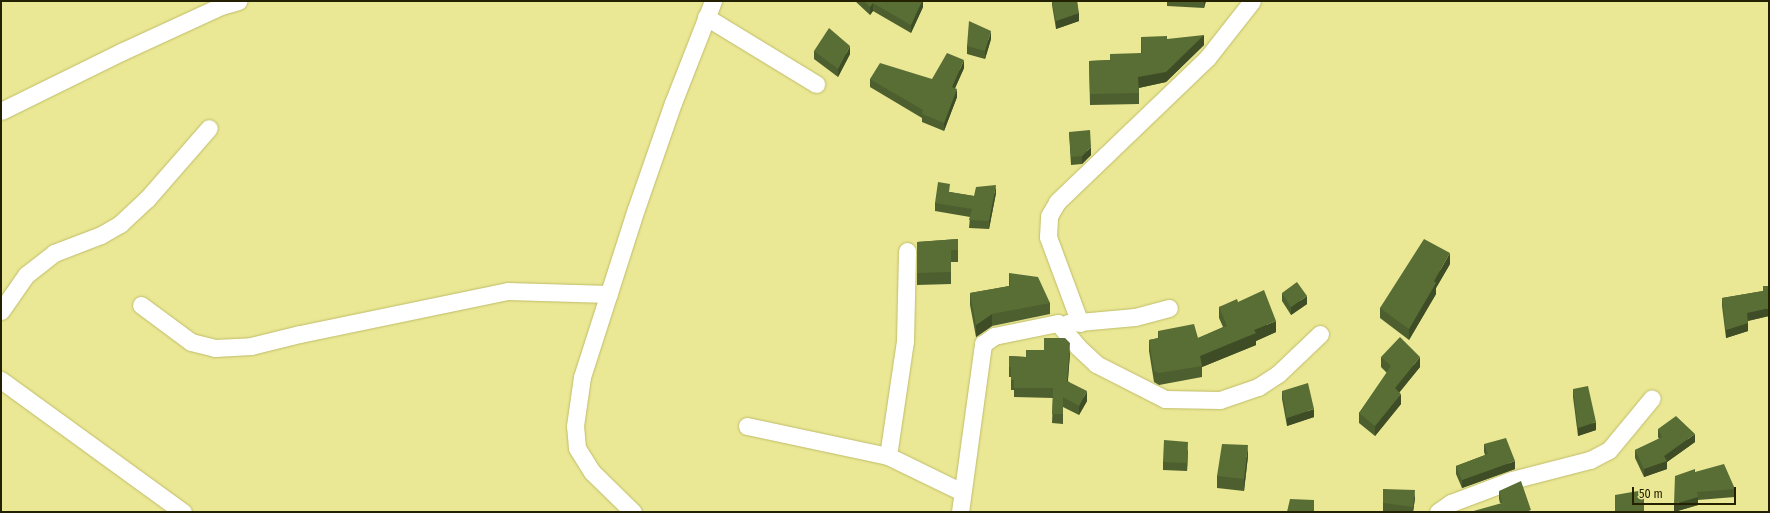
<!DOCTYPE html>
<style>
body{margin:0}
#map{position:relative;width:1770px;height:513px;overflow:hidden;background:#ebe895;font-family:"Fira Sans Condensed",sans-serif}
div>[style]{position:absolute}
.roads{filter:drop-shadow(0 0 1px #bfbc6a) drop-shadow(0 0 1px #bfbc6a)}
.street>*{height:17px;margin:-8.5px;padding:0 8.5px;transform-origin:8.5px;border-radius:8.5px;background:#fff}
.wall>*{inset:0;background:#4d5f2e}
.shaded-wall>*{inset:0;background:#3e4d25}
.building>*{inset:0;background:#596e35}
span{translate:-50% -50%;white-space:nowrap;text-align:center;line-height:1.15;-webkit-text-stroke:4px #ebe895;paint-order:stroke}
.frame{position:absolute;inset:0;border:2px solid #232100;pointer-events:none}
.scale{position:absolute;left:1632px;top:487px;width:104px;height:18px;box-sizing:border-box;border:2px solid #232100;border-top:0;padding-left:5px;font-size:12px;line-height:14px;white-space:nowrap;color:#232100;-webkit-text-stroke:3px #ebe895;paint-order:stroke}
</style>
<div id="map">
<div class="roads">
<div class="street">
<div style="left:706px;top:17px;width:129px;rotate:31.3deg"></div>
<div style="left:1px;top:111px;width:134px;rotate:-26.2deg"></div>
<div style="left:121px;top:52px;width:110px;rotate:-24.7deg"></div>
<div style="left:221px;top:6px;width:18px;rotate:-16deg"></div>
<div style="left:141px;top:305px;width:62px;rotate:36.5deg"></div>
<div style="left:191px;top:342px;width:25px;rotate:14deg"></div>
<div style="left:215px;top:348px;width:36px;rotate:-3deg"></div>
<div style="left:251px;top:346px;width:50px;rotate:-13.8deg"></div>
<div style="left:300px;top:334px;width:212px;rotate:-11.7deg"></div>
<div style="left:508px;top:291px;width:101px;rotate:1.7deg"></div>
<div style="left:1px;top:311px;width:44px;rotate:-55.2deg"></div>
<div style="left:26px;top:275px;width:36px;rotate:-38deg"></div>
<div style="left:54px;top:253px;width:50px;rotate:-21deg"></div>
<div style="left:101px;top:235px;width:22px;rotate:-30deg"></div>
<div style="left:120px;top:224px;width:37px;rotate:-43deg"></div>
<div style="left:147px;top:199px;width:94px;rotate:-48.9deg"></div>
<div style="left:1068px;top:323px;width:67px;rotate:-5.1deg"></div>
<div style="left:1135px;top:317px;width:35px;rotate:-15deg"></div>
<div style="left:1080px;top:323px;width:92px;rotate:-110.4deg"></div>
<div style="left:1048px;top:237px;width:21px;rotate:-87deg"></div>
<div style="left:1049px;top:216px;width:16px;rotate:-60deg"></div>
<div style="left:1057px;top:202px;width:209px;rotate:-43.8deg"></div>
<div style="left:1208px;top:57px;width:71px;rotate:-51.8deg"></div>
<div style="left:1px;top:380px;width:225px;rotate:36deg"></div>
<div style="left:747px;top:426px;width:144px;rotate:12deg"></div>
<div style="left:888px;top:456px;width:82px;rotate:25.9deg"></div>
<div style="left:888px;top:456px;width:116px;rotate:-81.6deg"></div>
<div style="left:905px;top:341px;width:90px;rotate:-88.7deg"></div>
<div style="left:633px;top:512px;width:57px;rotate:-135.7deg"></div>
<div style="left:592px;top:472px;width:28px;rotate:-122deg"></div>
<div style="left:577px;top:448px;width:22px;rotate:-95deg"></div>
<div style="left:575px;top:426px;width:49px;rotate:-81.9deg"></div>
<div style="left:582px;top:377px;width:176px;rotate:-72.2deg"></div>
<div style="left:636px;top:209px;width:112px;rotate:-70.8deg"></div>
<div style="left:673px;top:103px;width:110px;rotate:-68.6deg"></div>
<div style="left:960px;top:512px;width:170px;rotate:-82.2deg"></div>
<div style="left:983px;top:344px;width:14px;rotate:-36deg"></div>
<div style="left:994px;top:336px;width:65px;rotate:-11.5deg"></div>
<div style="left:1058px;top:323px;width:31px;rotate:50deg"></div>
<div style="left:1078px;top:347px;width:25px;rotate:43deg"></div>
<div style="left:1096px;top:364px;width:77px;rotate:26.9deg"></div>
<div style="left:1165px;top:399px;width:55px;rotate:1deg"></div>
<div style="left:1220px;top:400px;width:40px;rotate:-18.9deg"></div>
<div style="left:1258px;top:387px;width:24px;rotate:-33deg"></div>
<div style="left:1278px;top:374px;width:58px;rotate:-43.6deg"></div>
<div style="left:1438px;top:512px;width:16px;rotate:-35deg"></div>
<div style="left:1451px;top:503px;width:65px;rotate:-20.7deg"></div>
<div style="left:1512px;top:480px;width:81px;rotate:-14.4deg"></div>
<div style="left:1590px;top:460px;width:21px;rotate:-28deg"></div>
<div style="left:1609px;top:450px;width:67px;rotate:-50.4deg"></div>
</div>
</div>
<div class="wall">
<div style="clip-path:polygon(855px 1px,923px 1px,923px 7px,911px 33px,873px 11px,870px 15px)"></div>
<div style="clip-path:polygon(1052px 1px,1077px 1px,1079px 21px,1056px 29px,1052px 5px)"></div>
<div style="clip-path:polygon(1167px 1px,1206px 1px,1204px 8px,1167px 6px)"></div>
<div style="clip-path:polygon(1141px 37px,1167px 39px,1204px 45px,1166px 82px,1139px 88px,1139px 104px,1090px 105px,1089px 61px,1110px 60px,1141px 53px)"></div>
<div style="clip-path:polygon(991px 39px,985px 59px,967px 54px,967px 46px)"></div>
<div style="clip-path:polygon(814px 51px,850px 54px,838px 77px,814px 59px)"></div>
<div style="clip-path:polygon(964px 68px,955px 88px,957px 97px,944px 131px,922px 122px,922px 118px,870px 87px,870px 79px,932px 79px)"></div>
<div style="clip-path:polygon(1069px 132px,1091px 155px,1082px 164px,1071px 165px)"></div>
<div style="clip-path:polygon(950px 192px,974px 196px,996px 193px,989px 229px,969px 228px,970px 217px,935px 211px,935px 203px)"></div>
<div style="clip-path:polygon(958px 239px,958px 262px,951px 262px,951px 284px,917px 285px,917px 242px)"></div>
<div style="clip-path:polygon(1450px 264px,1436px 288px,1436px 294px,1409px 340px,1380px 318px,1380px 308px)"></div>
<div style="clip-path:polygon(1009px 273px,1050px 303px,1050px 314px,992px 326px,976px 337px,970px 305px,970px 293px,1009px 286px)"></div>
<div style="clip-path:polygon(1763px 291px,1769px 316px,1748px 321px,1748px 331px,1726px 338px,1722px 306px,1722px 298px)"></div>
<div style="clip-path:polygon(1282px 293px,1307px 304px,1291px 315px,1282px 301px)"></div>
<div style="clip-path:polygon(1238px 302px,1276px 332px,1256px 341px,1256px 345px,1202px 367px,1202px 377px,1159px 385px,1154px 382px,1149px 351px,1149px 340px,1158px 338px,1158px 331px,1198px 338px,1223px 327px,1219px 318px,1219px 307px)"></div>
<div style="clip-path:polygon(1070px 353px,1068px 381px,1087px 401px,1079px 415px,1063px 407px,1063px 424px,1052px 423px,1053px 398px,1014px 397px,1014px 390px,1011px 390px,1011px 377px,1009px 377px,1009px 356px,1026px 357px)"></div>
<div style="clip-path:polygon(1381px 357px,1420px 367px,1399px 392px,1401px 404px,1375px 436px,1359px 423px,1359px 413px,1387px 373px,1381px 367px)"></div>
<div style="clip-path:polygon(1573px 389px,1596px 430px,1578px 436px,1573px 397px)"></div>
<div style="clip-path:polygon(1282px 391px,1314px 417px,1287px 426px,1282px 399px)"></div>
<div style="clip-path:polygon(1658px 429px,1695px 442px,1667px 462px,1667px 469px,1644px 477px,1635px 458px,1635px 450px,1659px 439px,1658px 437px)"></div>
<div style="clip-path:polygon(1484px 444px,1515px 469px,1462px 488px,1456px 474px,1456px 466px,1485px 455px,1484px 452px)"></div>
<div style="clip-path:polygon(1188px 450px,1187px 471px,1163px 470px,1163px 462px)"></div>
<div style="clip-path:polygon(1248px 456px,1244px 491px,1217px 488px,1217px 476px)"></div>
<div style="clip-path:polygon(1695px 472px,1735px 489px,1735px 497px,1698px 500px,1698px 505px,1674px 512px)"></div>
<div style="clip-path:polygon(1383px 489px,1415px 498px,1413px 512px,1383px 511px)"></div>
<div style="clip-path:polygon(1499px 491px,1531px 512px,1500px 503px,1499px 499px)"></div>
</div>
<div class="shaded-wall">
<div style="clip-path:polygon(922px 1px,923px 1px,923px 7px,911px 33px,911px 25px)"></div>
<div style="clip-path:polygon(1204px 1px,1206px 1px,1204px 8px)"></div>
<div style="clip-path:polygon(873px 3px,873px 11px,870px 15px,870px 7px)"></div>
<div style="clip-path:polygon(1079px 13px,1079px 21px,1056px 29px,1056px 21px)"></div>
<div style="clip-path:polygon(991px 31px,991px 39px,985px 59px,985px 51px)"></div>
<div style="clip-path:polygon(1204px 35px,1204px 45px,1166px 82px,1138px 88px,1138px 77px)"></div>
<div style="clip-path:polygon(850px 46px,850px 54px,838px 77px,838px 69px)"></div>
<div style="clip-path:polygon(964px 60px,964px 68px,952px 95px,952px 87px)"></div>
<div style="clip-path:polygon(957px 89px,957px 97px,944px 131px,944px 123px)"></div>
<div style="clip-path:polygon(1091px 147px,1091px 155px,1082px 164px,1082px 156px)"></div>
<div style="clip-path:polygon(996px 185px,996px 193px,989px 229px,989px 221px)"></div>
<div style="clip-path:polygon(1450px 253px,1450px 264px,1436px 288px,1436px 294px,1409px 340px,1409px 329px,1434px 281px)"></div>
<div style="clip-path:polygon(1307px 296px,1307px 304px,1291px 315px,1291px 307px)"></div>
<div style="clip-path:polygon(1769px 308px,1769px 316px,1747px 321px,1747px 313px)"></div>
<div style="clip-path:polygon(992px 314px,992px 326px,976px 337px,976px 325px)"></div>
<div style="clip-path:polygon(1276px 321px,1276px 332px,1256px 341px,1256px 345px,1202px 367px,1200px 356px,1254px 330px)"></div>
<div style="clip-path:polygon(1748px 323px,1748px 331px,1726px 338px,1726px 330px)"></div>
<div style="clip-path:polygon(1070px 343px,1070px 353px,1067px 390px,1067px 381px)"></div>
<div style="clip-path:polygon(1420px 357px,1420px 367px,1395px 398px,1395px 388px)"></div>
<div style="clip-path:polygon(1087px 391px,1087px 401px,1079px 415px,1079px 406px)"></div>
<div style="clip-path:polygon(1401px 394px,1401px 404px,1375px 436px,1375px 426px)"></div>
<div style="clip-path:polygon(1314px 409px,1314px 417px,1287px 426px,1287px 418px)"></div>
<div style="clip-path:polygon(1596px 422px,1596px 430px,1578px 436px,1578px 428px)"></div>
<div style="clip-path:polygon(1695px 434px,1695px 442px,1667px 462px,1667px 469px,1644px 477px,1644px 469px,1664px 456px)"></div>
<div style="clip-path:polygon(1188px 442px,1188px 450px,1187px 471px,1187px 463px)"></div>
<div style="clip-path:polygon(1248px 445px,1248px 456px,1244px 491px,1244px 479px)"></div>
<div style="clip-path:polygon(1515px 461px,1515px 469px,1462px 488px,1462px 480px)"></div>
<div style="clip-path:polygon(1415px 490px,1415px 498px,1413px 512px,1413px 507px)"></div>
<div style="clip-path:polygon(1698px 497px,1698px 505px,1674px 512px,1674px 504px)"></div>
</div>
<div class="building">
<div style="clip-path:polygon(864px 1px,922px 1px,911px 25px,873px 3px,870px 7px)"></div>
<div style="clip-path:polygon(1052px 1px,1077px 1px,1079px 13px,1056px 21px)"></div>
<div style="clip-path:polygon(969px 21px,991px 31px,985px 51px,967px 46px)"></div>
<div style="clip-path:polygon(829px 28px,850px 46px,838px 69px,814px 51px)"></div>
<div style="clip-path:polygon(1204px 35px,1166px 72px,1138px 77px,1139px 93px,1090px 94px,1089px 61px,1110px 60px,1110px 54px,1142px 53px,1141px 37px,1167px 36px,1167px 39px)"></div>
<div style="clip-path:polygon(947px 53px,964px 60px,952px 87px,957px 89px,944px 123px,922px 114px,923px 110px,870px 79px,880px 63px,932px 79px)"></div>
<div style="clip-path:polygon(1090px 130px,1091px 147px,1082px 156px,1071px 157px,1069px 132px)"></div>
<div style="clip-path:polygon(938px 182px,950px 184px,949px 192px,974px 196px,976px 187px,996px 185px,989px 221px,969px 220px,972px 209px,935px 203px)"></div>
<div style="clip-path:polygon(958px 239px,958px 250px,951px 250px,951px 272px,917px 273px,917px 242px)"></div>
<div style="clip-path:polygon(1424px 239px,1450px 253px,1434px 281px,1436px 283px,1409px 329px,1380px 308px)"></div>
<div style="clip-path:polygon(1009px 273px,1038px 277px,1050px 303px,992px 314px,976px 325px,970px 293px,1010px 286px)"></div>
<div style="clip-path:polygon(1297px 282px,1307px 296px,1291px 307px,1282px 293px)"></div>
<div style="clip-path:polygon(1763px 286px,1769px 286px,1769px 308px,1747px 313px,1748px 323px,1726px 330px,1722px 298px,1763px 291px)"></div>
<div style="clip-path:polygon(1264px 290px,1276px 321px,1254px 330px,1256px 333px,1200px 356px,1202px 366px,1159px 373px,1154px 371px,1149px 340px,1159px 338px,1158px 331px,1194px 324px,1198px 338px,1227px 326px,1219px 307px,1237px 299px,1238px 302px)"></div>
<div style="clip-path:polygon(1400px 337px,1420px 357px,1395px 388px,1401px 394px,1375px 426px,1359px 413px,1391px 366px,1381px 357px)"></div>
<div style="clip-path:polygon(1044px 338px,1065px 338px,1070px 343px,1067px 381px,1087px 391px,1079px 406px,1063px 397px,1063px 414px,1052px 414px,1053px 388px,1014px 388px,1014px 380px,1011px 380px,1011px 367px,1009px 367px,1009px 356px,1026px 357px,1026px 350px,1044px 350px)"></div>
<div style="clip-path:polygon(1308px 383px,1314px 409px,1287px 418px,1282px 391px)"></div>
<div style="clip-path:polygon(1588px 386px,1596px 422px,1578px 428px,1573px 389px)"></div>
<div style="clip-path:polygon(1676px 416px,1695px 434px,1664px 456px,1667px 461px,1644px 469px,1635px 450px,1662px 437px,1658px 429px)"></div>
<div style="clip-path:polygon(1506px 438px,1515px 461px,1462px 480px,1456px 466px,1488px 454px,1484px 444px)"></div>
<div style="clip-path:polygon(1164px 440px,1188px 442px,1187px 463px,1163px 462px)"></div>
<div style="clip-path:polygon(1222px 444px,1248px 445px,1244px 479px,1217px 476px)"></div>
<div style="clip-path:polygon(1724px 464px,1735px 489px,1697px 492px,1698px 497px,1674px 504px,1675px 476px,1695px 469px,1695px 472px)"></div>
<div style="clip-path:polygon(1521px 481px,1531px 510px,1525px 512px,1470px 512px,1502px 503px,1499px 491px)"></div>
<div style="clip-path:polygon(1383px 489px,1415px 490px,1413px 507px,1383px 503px)"></div>
<div style="clip-path:polygon(1644px 490px,1644px 512px,1615px 512px,1615px 495px)"></div>
<div style="clip-path:polygon(1290px 499px,1314px 500px,1314px 512px,1287px 512px)"></div>
</div>
<div class="frame"></div>
<div class="scale">50 m</div>
</div>
